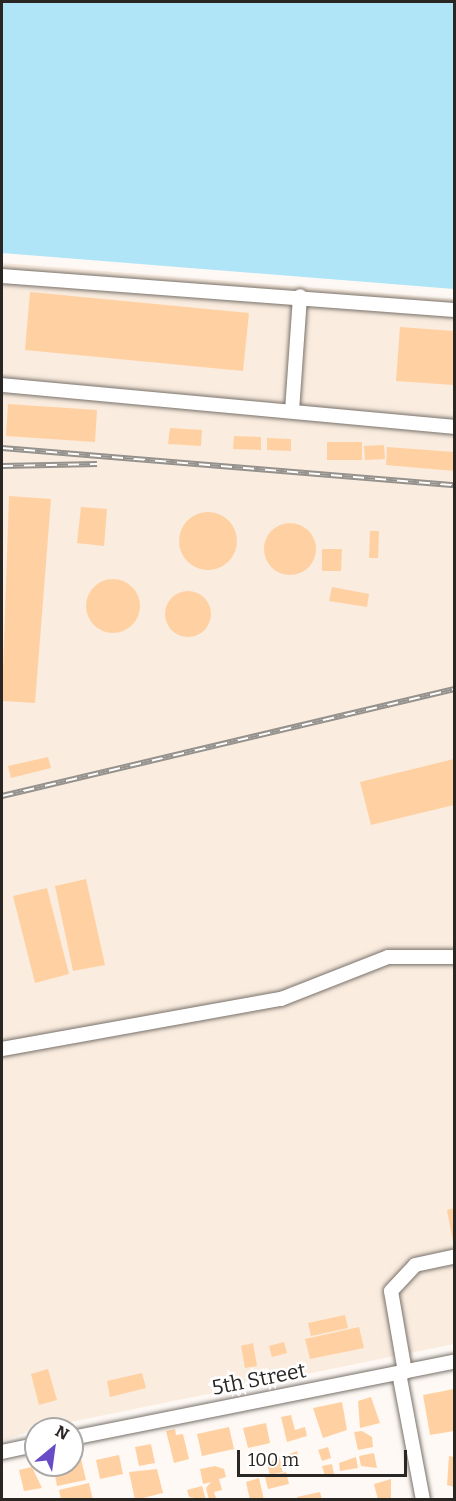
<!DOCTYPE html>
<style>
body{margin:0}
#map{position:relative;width:456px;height:1501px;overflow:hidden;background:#fef9f5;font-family:Bitter,serif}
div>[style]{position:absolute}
.built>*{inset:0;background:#faecdf}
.water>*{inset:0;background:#b0e5f8}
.building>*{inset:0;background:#ffd1a2}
.round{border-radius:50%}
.roads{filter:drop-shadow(0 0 2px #78716a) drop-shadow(0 0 2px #78716a)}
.minor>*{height:14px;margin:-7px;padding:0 7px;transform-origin:7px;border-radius:7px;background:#fff}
.rail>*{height:6px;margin-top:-3px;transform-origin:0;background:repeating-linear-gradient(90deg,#fff 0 11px,#95918d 0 22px);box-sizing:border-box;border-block:2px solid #95918d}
span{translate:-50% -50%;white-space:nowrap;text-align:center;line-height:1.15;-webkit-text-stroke:5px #fff;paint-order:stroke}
.street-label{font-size:21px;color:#292623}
.frame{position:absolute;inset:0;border:3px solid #292623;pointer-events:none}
.north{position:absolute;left:24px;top:1417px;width:60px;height:60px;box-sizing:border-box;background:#fff;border:2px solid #a9a8a7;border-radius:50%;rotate:29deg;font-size:16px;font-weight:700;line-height:24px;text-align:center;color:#292623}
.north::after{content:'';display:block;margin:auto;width:21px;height:27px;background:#674cc5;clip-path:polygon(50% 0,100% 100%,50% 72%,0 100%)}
.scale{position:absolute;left:237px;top:1450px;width:170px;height:27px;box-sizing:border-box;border:3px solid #292623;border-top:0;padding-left:8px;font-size:18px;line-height:21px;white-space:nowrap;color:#292623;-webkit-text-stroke:4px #fff;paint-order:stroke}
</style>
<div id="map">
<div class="built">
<div style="clip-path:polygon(2px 263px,454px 299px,454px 1344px,36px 1429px,2px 1441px)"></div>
</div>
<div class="water">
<div style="clip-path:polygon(2px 2px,454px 2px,454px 289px,2px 253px)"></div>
</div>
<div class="building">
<div style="clip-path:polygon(30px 292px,249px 313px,243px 371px,25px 350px)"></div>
<div style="clip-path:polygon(400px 327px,454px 331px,454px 385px,396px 381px)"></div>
<div style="clip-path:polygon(8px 404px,97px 410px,95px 442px,6px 436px)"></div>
<div style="clip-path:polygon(170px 428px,202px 430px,201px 446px,168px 444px)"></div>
<div style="clip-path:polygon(234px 436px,261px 437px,261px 450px,233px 449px)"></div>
<div style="clip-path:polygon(267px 438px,291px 439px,291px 451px,267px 450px)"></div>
<div style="clip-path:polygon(327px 442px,362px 442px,362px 460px,327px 460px)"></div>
<div style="clip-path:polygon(384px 445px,385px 459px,365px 460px,364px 446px)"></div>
<div style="clip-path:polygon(387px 447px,454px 452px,454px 471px,386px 465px)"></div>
<div style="clip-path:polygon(9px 496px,51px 499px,35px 703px,2px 701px)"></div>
<div style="clip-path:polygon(81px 507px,107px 509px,104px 546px,77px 543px)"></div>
<div class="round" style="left:179px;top:512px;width:58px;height:58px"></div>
<div class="round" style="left:264px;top:523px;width:52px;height:52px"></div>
<div style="clip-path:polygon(370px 531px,379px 531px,378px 558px,369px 558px)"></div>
<div style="clip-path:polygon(322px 549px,342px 549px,341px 571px,322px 571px)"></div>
<div class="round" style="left:86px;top:579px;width:54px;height:54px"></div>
<div style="clip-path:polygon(332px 587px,369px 594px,367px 607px,329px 601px)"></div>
<div class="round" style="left:165px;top:591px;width:46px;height:46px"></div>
<div style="clip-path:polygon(48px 757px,51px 768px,11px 778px,8px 766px)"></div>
<div style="clip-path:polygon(454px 759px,454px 805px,371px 825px,360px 782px)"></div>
<div style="clip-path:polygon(86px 879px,105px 965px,73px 971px,55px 886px)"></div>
<div style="clip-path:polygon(47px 888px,69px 974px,35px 983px,13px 896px)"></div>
<div style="clip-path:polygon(454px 1208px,454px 1242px,453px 1242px,447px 1210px)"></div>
<div style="clip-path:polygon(345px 1315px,348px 1328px,311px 1336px,308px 1323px)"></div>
<div style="clip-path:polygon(359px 1327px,364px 1348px,310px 1359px,305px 1339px)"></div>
<div style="clip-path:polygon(284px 1342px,287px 1353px,272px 1357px,269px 1346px)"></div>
<div style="clip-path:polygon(253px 1343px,257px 1366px,245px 1368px,241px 1346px)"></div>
<div style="clip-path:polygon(48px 1369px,57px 1400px,39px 1405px,31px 1374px)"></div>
<div style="clip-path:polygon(142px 1373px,146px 1388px,110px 1397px,107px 1381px)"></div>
<div style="clip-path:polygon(454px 1389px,454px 1431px,430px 1435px,423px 1395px)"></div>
<div style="clip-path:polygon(371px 1397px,380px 1423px,360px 1428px,358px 1401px)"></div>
<div style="clip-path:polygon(342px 1402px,347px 1430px,323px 1438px,313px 1408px)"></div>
<div style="clip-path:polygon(291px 1415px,295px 1430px,305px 1427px,307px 1436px,287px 1442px,281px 1417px)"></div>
<div style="clip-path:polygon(266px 1423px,270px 1443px,248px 1448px,243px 1428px)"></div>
<div style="clip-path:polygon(229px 1427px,234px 1449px,202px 1456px,197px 1434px)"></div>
<div style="clip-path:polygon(175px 1429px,176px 1435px,183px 1434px,189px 1459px,174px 1463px,166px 1431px)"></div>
<div style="clip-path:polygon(362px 1431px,372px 1437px,373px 1447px,358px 1450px,354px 1432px)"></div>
<div style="clip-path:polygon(151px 1444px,155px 1463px,139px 1466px,135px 1447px)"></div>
<div style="clip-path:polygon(328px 1447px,331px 1458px,322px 1461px,318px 1450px)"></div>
<div style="clip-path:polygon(297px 1451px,300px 1463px,284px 1467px,282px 1457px)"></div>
<div style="clip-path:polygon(374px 1453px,377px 1468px,361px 1466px,359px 1456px)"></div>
<div style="clip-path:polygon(119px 1455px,123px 1474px,100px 1479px,96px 1460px)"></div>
<div style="clip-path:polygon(279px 1456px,283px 1472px,270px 1475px,267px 1464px)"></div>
<div style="clip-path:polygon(449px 1456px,454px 1457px,454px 1487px,447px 1485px)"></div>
<div style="clip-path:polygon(356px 1457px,358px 1468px,340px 1471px,339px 1463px)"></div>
<div style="clip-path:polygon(81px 1459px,86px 1480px,57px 1486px,53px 1465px)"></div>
<div style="clip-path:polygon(332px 1464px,334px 1474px,325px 1476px,322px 1466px)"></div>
<div style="clip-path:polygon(215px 1466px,224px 1469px,226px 1477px,219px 1479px,222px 1490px,214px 1492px,216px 1498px,209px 1500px,206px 1488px,211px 1482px,203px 1484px,200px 1469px)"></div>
<div style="clip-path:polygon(32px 1467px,42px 1488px,24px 1491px,19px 1470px)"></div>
<div style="clip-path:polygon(157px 1469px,163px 1493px,135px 1500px,129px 1472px)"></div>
<div style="clip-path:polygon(286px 1472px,289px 1484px,268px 1489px,265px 1477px)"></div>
<div style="clip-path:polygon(259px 1478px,264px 1500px,250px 1500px,246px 1482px)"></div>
<div style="clip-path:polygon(391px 1479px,391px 1500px,378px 1500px,374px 1484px)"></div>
<div style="clip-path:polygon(89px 1483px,93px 1500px,61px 1500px,59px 1490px)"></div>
<div style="clip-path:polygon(202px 1486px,206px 1500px,189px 1497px,187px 1490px)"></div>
<div style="clip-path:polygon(320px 1492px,322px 1500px,297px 1500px,297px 1497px)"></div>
</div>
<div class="roads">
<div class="minor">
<div style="left:2px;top:276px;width:453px;rotate:4.3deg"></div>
<div style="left:2px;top:385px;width:454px;rotate:5.3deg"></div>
<div style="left:292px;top:411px;width:115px;rotate:-86deg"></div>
<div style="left:2px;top:1049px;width:283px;rotate:-10.2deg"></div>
<div style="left:281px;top:999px;width:115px;rotate:-21.4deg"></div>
<div style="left:388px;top:957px;width:66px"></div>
<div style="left:405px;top:1372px;width:82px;rotate:-99.8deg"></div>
<div style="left:391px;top:1291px;width:35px;rotate:-47deg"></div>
<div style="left:415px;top:1265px;width:40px;rotate:-12deg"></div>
<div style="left:399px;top:1373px;width:129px;rotate:79.3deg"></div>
<div style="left:72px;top:1438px;width:389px;rotate:-11.3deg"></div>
<div style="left:2px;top:1452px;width:35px;rotate:-12deg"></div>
</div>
</div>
<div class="rail">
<div style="left:2px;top:448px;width:454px;rotate:4.7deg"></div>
<div style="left:2px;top:466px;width:95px;rotate:-1.2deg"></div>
<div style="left:2px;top:796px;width:464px;rotate:-13.3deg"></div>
</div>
<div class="street-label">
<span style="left:259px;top:1379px;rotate:-11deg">5th Street</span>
</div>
<div class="frame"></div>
<div class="north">N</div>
<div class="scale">100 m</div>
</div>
